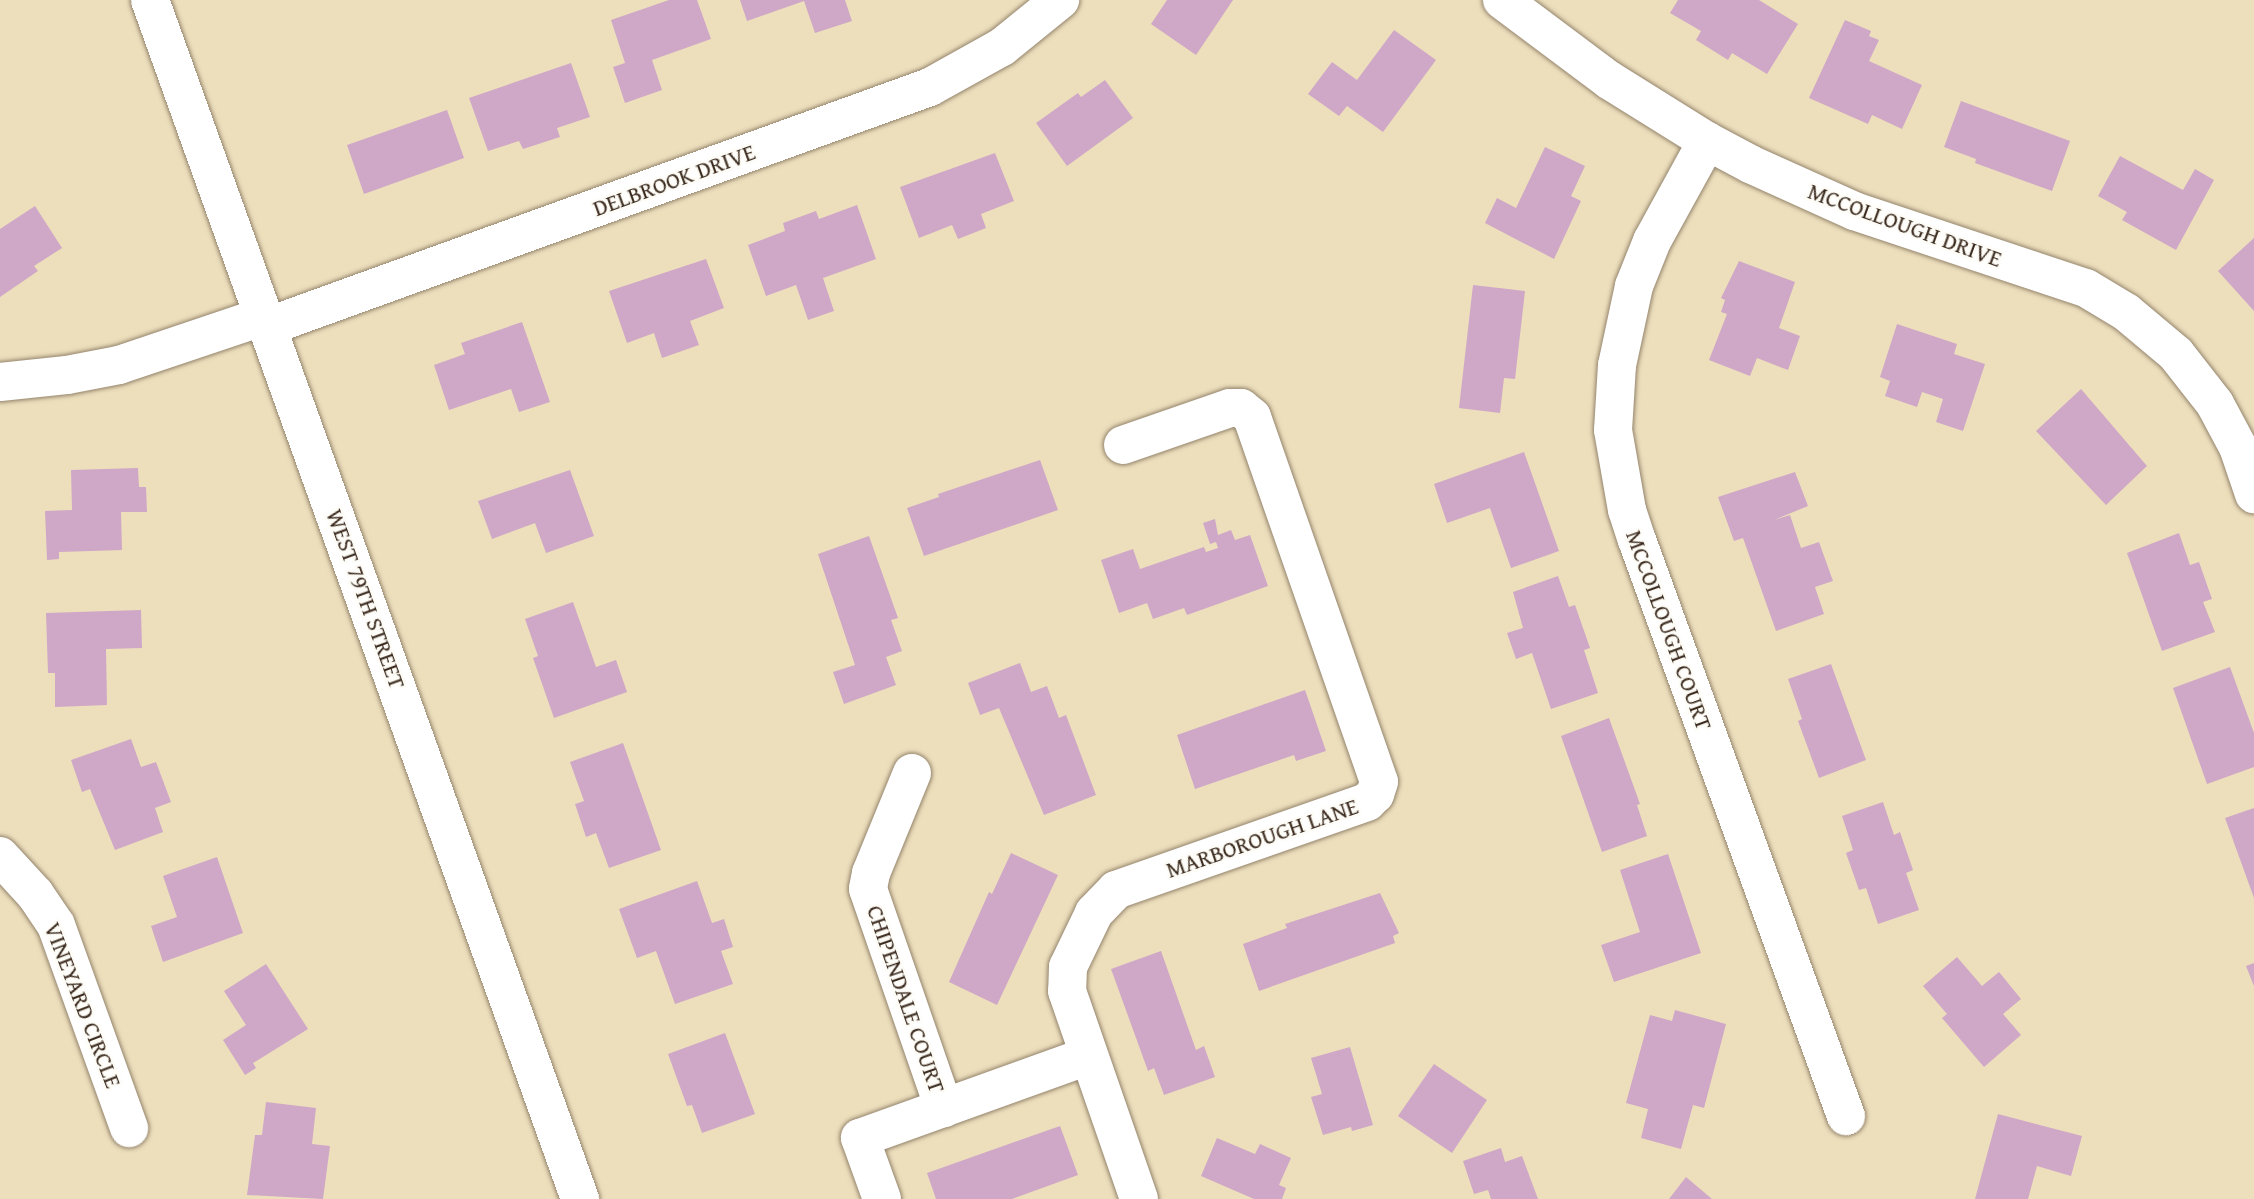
<!DOCTYPE html>
<style>
body{margin:0}
#map{position:relative;width:2254px;height:1199px;overflow:hidden;background:#eddfbc;font-family:"Gentium Book Plus",serif}
div>[style]{position:absolute}
.building>*{inset:0;background:#cfa7c7}
.roads{filter:drop-shadow(0 0 2px #94846d) drop-shadow(0 0 2px #94846d)}
.street>*{height:38px;margin:-19px;padding:0 19px;transform-origin:19px;border-radius:19px;background:#fff}
.secondary>*{height:38px;margin:-19px;padding:0 19px;transform-origin:19px;border-radius:19px;background:#fff}
span{translate:-50% -50%;white-space:nowrap;text-align:center;line-height:1.15;-webkit-text-stroke:5px #fdfcf7;paint-order:stroke}
.street-label{font-size:23px;color:#3b2a1e}
</style>
<div id="map">
<div class="building">
<div style="clip-path:polygon(669px 0,697px 0,711px 39px,652px 60px,662px 90px,625px 103px,613px 67px,625px 63px,611px 20px)"></div>
<div style="clip-path:polygon(740px 0,845px 0,852px 21px,815px 33px,804px 1px,747px 21px)"></div>
<div style="clip-path:polygon(1167px 0,1233px 0,1196px 55px,1151px 24px)"></div>
<div style="clip-path:polygon(1678px 0,1759px 0,1798px 24px,1767px 74px,1732px 53px,1728px 60px,1696px 40px,1701px 31px,1670px 13px)"></div>
<div style="clip-path:polygon(1845px 20px,1871px 31px,1869px 36px,1879px 40px,1869px 61px,1922px 85px,1902px 129px,1872px 115px,1868px 124px,1809px 98px)"></div>
<div style="clip-path:polygon(1394px 30px,1436px 60px,1383px 132px,1347px 106px,1339px 116px,1308px 94px,1332px 62px,1357px 80px)"></div>
<div style="clip-path:polygon(571px 63px,590px 117px,557px 128px,560px 137px,523px 149px,519px 141px,488px 151px,469px 98px)"></div>
<div style="clip-path:polygon(1105px 80px,1133px 118px,1067px 166px,1036px 123px,1078px 93px,1081px 97px)"></div>
<div style="clip-path:polygon(1961px 101px,2070px 141px,2052px 191px,1975px 163px,1976px 159px,1944px 147px)"></div>
<div style="clip-path:polygon(447px 110px,464px 158px,364px 194px,347px 145px)"></div>
<div style="clip-path:polygon(1545px 147px,1585px 166px,1571px 196px,1581px 201px,1554px 259px,1485px 223px,1497px 198px,1516px 208px)"></div>
<div style="clip-path:polygon(995px 153px,1014px 201px,981px 214px,986px 228px,958px 239px,952px 225px,919px 238px,900px 187px)"></div>
<div style="clip-path:polygon(2120px 156px,2183px 190px,2195px 169px,2214px 180px,2176px 250px,2122px 220px,2127px 212px,2098px 196px)"></div>
<div style="clip-path:polygon(857px 205px,876px 259px,823px 278px,834px 311px,808px 320px,796px 285px,766px 296px,748px 245px,785px 231px,783px 223px,816px 211px,819px 219px)"></div>
<div style="clip-path:polygon(35px 206px,62px 248px,34px 266px,38px 271px,0 297px,0 229px)"></div>
<div style="clip-path:polygon(2254px 238px,2254px 311px,2218px 271px)"></div>
<div style="clip-path:polygon(706px 259px,724px 308px,690px 321px,699px 345px,662px 358px,654px 333px,627px 343px,609px 291px)"></div>
<div style="clip-path:polygon(1739px 261px,1795px 282px,1779px 328px,1800px 336px,1788px 370px,1757px 358px,1750px 376px,1709px 360px,1727px 314px,1721px 312px,1725px 300px,1721px 298px)"></div>
<div style="clip-path:polygon(1473px 285px,1525px 291px,1515px 379px,1504px 378px,1500px 413px,1459px 408px)"></div>
<div style="clip-path:polygon(522px 322px,550px 402px,519px 412px,511px 389px,449px 410px,434px 365px,465px 354px,461px 343px)"></div>
<div style="clip-path:polygon(1897px 324px,1957px 344px,1954px 354px,1985px 364px,1963px 431px,1936px 422px,1943px 399px,1922px 392px,1917px 407px,1885px 396px,1890px 381px,1880px 377px)"></div>
<div style="clip-path:polygon(2081px 389px,2147px 466px,2106px 505px,2036px 431px)"></div>
<div style="clip-path:polygon(1524px 452px,1559px 551px,1511px 568px,1490px 508px,1447px 523px,1434px 484px)"></div>
<div style="clip-path:polygon(1040px 460px,1058px 510px,924px 556px,907px 508px,939px 497px,938px 494px)"></div>
<div style="clip-path:polygon(138px 468px,139px 487px,146px 487px,147px 512px,121px 512px,122px 550px,59px 552px,59px 559px,47px 560px,45px 511px,72px 510px,71px 470px)"></div>
<div style="clip-path:polygon(570px 470px,594px 536px,546px 553px,535px 523px,492px 539px,478px 501px)"></div>
<div style="clip-path:polygon(1795px 472px,1808px 506px,1774px 520px,1790px 515px,1801px 548px,1819px 542px,1833px 581px,1815px 587px,1824px 614px,1776px 631px,1743px 538px,1734px 541px,1718px 497px)"></div>
<div style="clip-path:polygon(1215px 519px,1218px 535px,1231px 530px,1235px 540px,1250px 535px,1268px 586px,1187px 615px,1184px 608px,1153px 619px,1147px 603px,1119px 613px,1101px 560px,1133px 549px,1140px 569px,1204px 547px,1206px 552px,1218px 548px,1216px 542px,1210px 544px,1203px 523px)"></div>
<div style="clip-path:polygon(2179px 533px,2190px 565px,2199px 562px,2212px 599px,2203px 602px,2215px 632px,2162px 651px,2127px 553px)"></div>
<div style="clip-path:polygon(869px 536px,898px 618px,891px 620px,902px 651px,886px 657px,896px 685px,844px 704px,833px 672px,855px 665px,818px 554px)"></div>
<div style="clip-path:polygon(1558px 576px,1569px 607px,1575px 605px,1590px 648px,1584px 650px,1598px 693px,1551px 709px,1532px 653px,1516px 659px,1507px 633px,1523px 628px,1513px 592px)"></div>
<div style="clip-path:polygon(573px 602px,596px 667px,616px 660px,627px 692px,554px 718px,533px 658px,538px 656px,525px 619px)"></div>
<div style="clip-path:polygon(141px 610px,142px 648px,106px 649px,107px 705px,55px 707px,55px 673px,48px 673px,46px 613px)"></div>
<div style="clip-path:polygon(1020px 663px,1031px 692px,1047px 686px,1059px 718px,1066px 715px,1096px 795px,1044px 815px,999px 708px,980px 715px,968px 683px)"></div>
<div style="clip-path:polygon(1831px 664px,1866px 760px,1819px 778px,1798px 721px,1802px 719px,1788px 679px)"></div>
<div style="clip-path:polygon(2230px 667px,2254px 733px,2254px 767px,2207px 784px,2173px 688px)"></div>
<div style="clip-path:polygon(1305px 690px,1326px 751px,1296px 761px,1294px 755px,1195px 789px,1177px 735px)"></div>
<div style="clip-path:polygon(1609px 718px,1640px 804px,1637px 805px,1647px 836px,1602px 852px,1561px 736px)"></div>
<div style="clip-path:polygon(131px 739px,141px 767px,156px 762px,171px 802px,155px 808px,163px 832px,115px 850px,90px 789px,82px 792px,71px 760px)"></div>
<div style="clip-path:polygon(623px 743px,661px 850px,609px 868px,596px 833px,586px 837px,575px 804px,584px 801px,570px 762px)"></div>
<div style="clip-path:polygon(1883px 802px,1894px 835px,1900px 832px,1913px 870px,1906px 873px,1919px 910px,1878px 924px,1866px 888px,1859px 890px,1846px 853px,1853px 850px,1842px 816px)"></div>
<div style="clip-path:polygon(2254px 808px,2254px 898px,2225px 818px)"></div>
<div style="clip-path:polygon(1011px 853px,1058px 875px,997px 1005px,949px 982px,989px 892px,992px 894px)"></div>
<div style="clip-path:polygon(1668px 854px,1701px 953px,1614px 982px,1601px 945px,1640px 932px,1620px 870px)"></div>
<div style="clip-path:polygon(217px 857px,243px 933px,163px 962px,151px 926px,177px 917px,163px 876px)"></div>
<div style="clip-path:polygon(697px 881px,712px 923px,724px 919px,733px 947px,721px 951px,733px 984px,675px 1004px,656px 951px,637px 958px,619px 909px)"></div>
<div style="clip-path:polygon(1380px 893px,1399px 933px,1393px 936px,1395px 943px,1259px 991px,1243px 944px,1287px 928px,1285px 924px)"></div>
<div style="clip-path:polygon(1161px 951px,1196px 1050px,1204px 1046px,1215px 1077px,1164px 1095px,1154px 1068px,1148px 1071px,1111px 969px)"></div>
<div style="clip-path:polygon(1957px 957px,1982px 986px,1999px 972px,2021px 999px,2003px 1014px,2021px 1035px,1984px 1067px,1942px 1018px,1947px 1014px,1923px 986px)"></div>
<div style="clip-path:polygon(2254px 963px,2254px 986px,2246px 966px)"></div>
<div style="clip-path:polygon(266px 964px,308px 1029px,253px 1063px,256px 1068px,245px 1075px,223px 1040px,246px 1025px,224px 991px)"></div>
<div style="clip-path:polygon(1675px 1010px,1726px 1024px,1704px 1108px,1693px 1105px,1681px 1149px,1641px 1138px,1648px 1109px,1626px 1103px,1650px 1015px,1672px 1021px)"></div>
<div style="clip-path:polygon(725px 1033px,755px 1114px,702px 1133px,692px 1105px,687px 1106px,668px 1054px)"></div>
<div style="clip-path:polygon(1350px 1047px,1373px 1125px,1352px 1131px,1351px 1127px,1323px 1135px,1311px 1097px,1322px 1094px,1311px 1058px)"></div>
<div style="clip-path:polygon(1434px 1064px,1487px 1100px,1452px 1153px,1398px 1116px)"></div>
<div style="clip-path:polygon(266px 1102px,316px 1108px,312px 1144px,330px 1146px,323px 1199px,247px 1195px,255px 1135px,262px 1135px)"></div>
<div style="clip-path:polygon(1998px 1114px,2082px 1136px,2071px 1176px,2037px 1166px,2028px 1199px,1975px 1199px)"></div>
<div style="clip-path:polygon(1060px 1126px,1078px 1175px,1012px 1199px,936px 1199px,927px 1173px)"></div>
<div style="clip-path:polygon(1217px 1138px,1255px 1154px,1260px 1144px,1291px 1158px,1279px 1185px,1286px 1188px,1282px 1199px,1254px 1199px,1201px 1176px)"></div>
<div style="clip-path:polygon(1501px 1148px,1505px 1162px,1522px 1156px,1538px 1199px,1491px 1199px,1488px 1190px,1474px 1194px,1463px 1161px)"></div>
<div style="clip-path:polygon(1686px 1177px,1712px 1199px,1669px 1199px)"></div>
</div>
<div class="roads">
<div class="street">
<div style="left:1502px;top:0;width:134px;rotate:36.8deg"></div>
<div style="left:1609px;top:80px;width:115px;rotate:31.9deg"></div>
<div style="left:1707px;top:141px;width:49px;rotate:28.1deg"></div>
<div style="left:1750px;top:164px;width:114px;rotate:24.3deg"></div>
<div style="left:1854px;top:211px;width:244px;rotate:18.4deg"></div>
<div style="left:2086px;top:288px;width:47px;rotate:31deg"></div>
<div style="left:2126px;top:312px;width:65px;rotate:40deg"></div>
<div style="left:2176px;top:354px;width:63px;rotate:52deg"></div>
<div style="left:2215px;top:404px;width:49px;rotate:61.9deg"></div>
<div style="left:2238px;top:447px;width:50px;rotate:71.2deg"></div>
<div style="left:1707px;top:141px;width:114px;rotate:118.8deg"></div>
<div style="left:1652px;top:241px;width:48px;rotate:111.8deg"></div>
<div style="left:1634px;top:286px;width:81px;rotate:102.1deg"></div>
<div style="left:1617px;top:365px;width:65px;rotate:93.5deg"></div>
<div style="left:1613px;top:430px;width:81px;rotate:80.1deg"></div>
<div style="left:1627px;top:510px;width:32px;rotate:72deg"></div>
<div style="left:1637px;top:540px;width:613px;rotate:70.06deg"></div>
<div style="left:269px;top:326px;width:703px;rotate:-19.88deg"></div>
<div style="left:930px;top:87px;width:82px;rotate:-29.1deg"></div>
<div style="left:1002px;top:47px;width:75px;rotate:-39deg"></div>
<div style="left:0;top:382px;width:67px;rotate:-6deg"></div>
<div style="left:67px;top:375px;width:53px;rotate:-10.9deg"></div>
<div style="left:119px;top:365px;width:154px;rotate:-18.6deg"></div>
<div style="left:1123px;top:445px;width:113px;rotate:-19.1deg"></div>
<div style="left:1230px;top:408px;width:11px"></div>
<div style="left:1241px;top:408px;width:14px;rotate:39deg"></div>
<div style="left:1252px;top:417px;width:386px;rotate:70.8deg"></div>
<div style="left:1379px;top:782px;width:13px;rotate:108deg"></div>
<div style="left:1375px;top:794px;width:11px;rotate:135deg"></div>
<div style="left:1367px;top:802px;width:266px;rotate:160.7deg"></div>
<div style="left:1116px;top:890px;width:32px;rotate:134deg"></div>
<div style="left:1094px;top:913px;width:60px;rotate:115.7deg"></div>
<div style="left:1068px;top:967px;width:24px;rotate:92deg"></div>
<div style="left:1067px;top:991px;width:220px;rotate:70.9deg"></div>
<div style="left:912px;top:773px;width:108px;rotate:112.3deg"></div>
<div style="left:871px;top:873px;width:16px;rotate:101deg"></div>
<div style="left:868px;top:889px;width:232px;rotate:70.9deg"></div>
<div style="left:0;top:856px;width:52px;rotate:47.4deg"></div>
<div style="left:35px;top:894px;width:37px;rotate:56deg"></div>
<div style="left:56px;top:925px;width:216px;rotate:70.2deg"></div>
<div style="left:882px;top:1199px;width:65px;rotate:-109.8deg"></div>
<div style="left:860px;top:1138px;width:242px;rotate:-19.8deg"></div>
</div>
<div class="secondary">
<div style="left:150px;top:0;width:1274px;rotate:70.27deg"></div>
</div>
</div>
<div class="street-label">
<span style="left:674px;top:180px;rotate:-20deg">DELBROOK DRIVE</span>
<span style="left:1905px;top:225px;rotate:20deg">MCCOLLOUGH DRIVE</span>
<span style="left:366px;top:599px;rotate:70deg">WEST 79TH STREET</span>
<span style="left:1669px;top:630px;rotate:70deg">MCCOLLOUGH COURT</span>
<span style="left:1262px;top:838px;rotate:-19deg">MARBOROUGH LANE</span>
<span style="left:906px;top:999px;rotate:71deg">CHIPENDALE COURT</span>
<span style="left:83px;top:1005px;rotate:69deg">VINEYARD CIRCLE</span>
</div>
</div>
